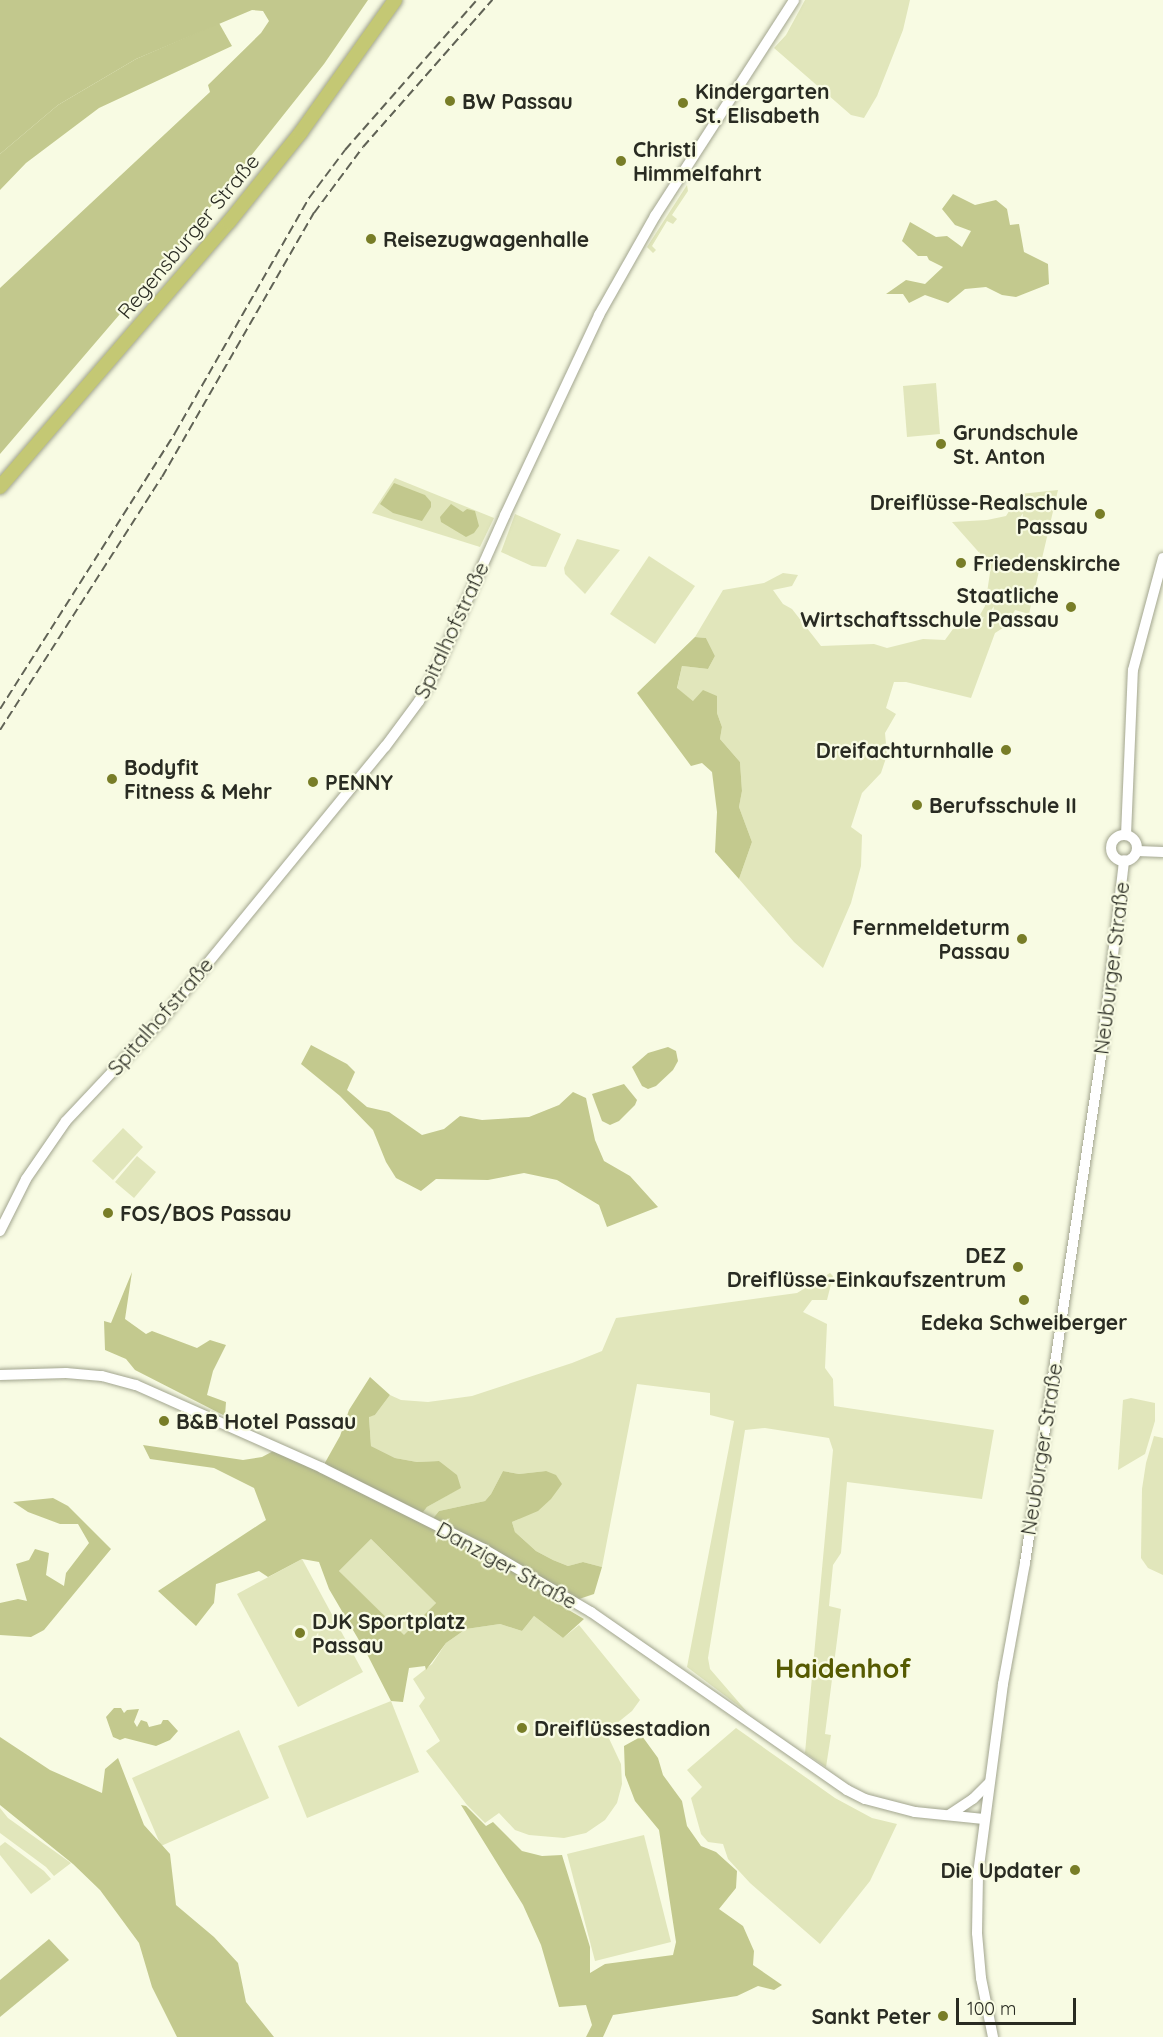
<!DOCTYPE html>
<meta charset="utf-8">
<style>
body{margin:0}
#map{position:relative;width:1163px;height:2037px;overflow:hidden;background:#f8fbe3;font-family:Quicksand,sans-serif}
div>[style]{position:absolute}
.green>*{inset:0;background:#e1e6bb}
.forest>*{inset:0;background:#c3c98e}
.water>*{inset:0;background:#c2c88d}
.roads{filter:drop-shadow(0 0 2px #a2a58f) drop-shadow(0 0 2px #a2a58f)}
.minor>*{height:10px;margin:-5px;padding:0 5px;transform-origin:5px;border-radius:5px;background:#fff}
.minor>.ring{margin:-5px;padding:0;box-sizing:content-box;background:none;border:10px solid #fff;border-radius:50%}
.major>*{height:14px;margin:-7px;padding:0 7px;transform-origin:7px;border-radius:7px;background:#c4c874}
.rail>*{height:2px;margin-top:-1px;transform-origin:0;background:repeating-linear-gradient(90deg,#606255 0 9px,transparent 0 13.5px)}
.dots>*{width:16px;height:16px;translate:-50% -50%;box-sizing:border-box;border:3px solid #f8fbe3;border-radius:50%}
span{translate:-50% -50%;white-space:nowrap;text-align:center;line-height:1.15;-webkit-text-stroke:4.5px #f8fbe3;paint-order:stroke}
.poi-label{font-size:21px;color:#292b22;font-weight:700}
.left{translate:0 -50%;text-align:left}
.right{translate:-100% -50%;text-align:right}
.street-label{font-size:21px;color:#292b22}
.district-label{font-size:27px;color:#565a01;font-weight:700}
.scale{position:absolute;left:956px;top:1998px;width:120px;height:27px;box-sizing:border-box;border:3px solid #292b22;border-top:0;padding-left:8px;font-size:18px;line-height:21px;white-space:nowrap;color:#292b22;-webkit-text-stroke:4px #f8fbe3;paint-order:stroke}
</style>
<div id="map">
<div class="green">
<div style="clip-path:polygon(805px 0,910px 0,903px 30px,877px 96px,864px 118px,851px 115px,774px 48px,786px 35px)"></div>
<div style="clip-path:polygon(687px 185px,688px 191px,672px 215px,677px 219px,673px 224px,667px 221px,652px 246px,656px 250px,653px 253px,647px 247px)"></div>
<div style="clip-path:polygon(936px 383px,940px 434px,907px 437px,903px 386px)"></div>
<div style="clip-path:polygon(395px 478px,494px 518px,480px 547px,372px 513px)"></div>
<div style="clip-path:polygon(1058px 490px,1029px 614px,1015px 610px,1006px 626px,995px 633px,971px 698px,906px 682px,894px 682px,886px 708px,896px 714px,885px 733px,887px 755px,881px 773px,862px 793px,851px 827px,862px 835px,861px 866px,851px 903px,823px 968px,794px 942px,739px 879px,752px 842px,739px 807px,742px 791px,740px 762px,720px 739px,722px 727px,717px 713px,717px 696px,693px 701px,677px 689px,682px 666px,708px 669px,715px 656px,706px 638px,695px 637px,723px 590px,764px 583px,783px 573px,798px 575px,792px 586px,773px 590px,783px 604px,792px 609px,821px 646px,874px 644px,887px 648px,923px 639px,945px 640px,953px 629px,973px 627px,985px 606px,991px 566px,952px 522px,987px 520px,1006px 516px,1020px 494px)"></div>
<div style="clip-path:polygon(515px 514px,561px 534px,546px 567px,532px 566px,501px 552px)"></div>
<div style="clip-path:polygon(577px 539px,620px 550px,585px 594px,565px 574px,564px 568px)"></div>
<div style="clip-path:polygon(649px 556px,695px 586px,655px 644px,610px 614px)"></div>
<div style="clip-path:polygon(123px 1128px,143px 1147px,113px 1180px,92px 1161px)"></div>
<div style="clip-path:polygon(137px 1156px,156px 1172px,134px 1198px,115px 1182px)"></div>
<div style="clip-path:polygon(830px 1273px,833px 1276px,827px 1300px,812px 1300px,803px 1312px,827px 1324px,825px 1368px,833px 1379px,834px 1406px,994px 1430px,982px 1499px,847px 1482px,841px 1553px,833px 1565px,829px 1606px,841px 1609px,825px 1734px,831px 1735px,826px 1767px,805px 1753px,833px 1450px,829px 1438px,765px 1428px,745px 1430px,708px 1658px,710px 1669px,748px 1713px,687px 1667px,734px 1421px,710px 1415px,710px 1393px,637px 1384px,602px 1567px,583px 1562px,568px 1566px,553px 1560px,536px 1551px,515px 1532px,512px 1522px,519px 1519px,546px 1471px,519px 1474px,503px 1471px,491px 1494px,485px 1501px,439px 1511px,430px 1522px,419px 1517px,427px 1507px,460px 1488px,439px 1461px,417px 1462px,395px 1458px,371px 1446px,369px 1416px,375px 1415px,390px 1395px,401px 1400px,428px 1402px,472px 1396px,572px 1363px,602px 1351px,616px 1318px,797px 1293px)"></div>
<div style="clip-path:polygon(1131px 1398px,1155px 1403px,1155px 1421px,1145px 1454px,1118px 1470px,1123px 1400px)"></div>
<div style="clip-path:polygon(1154px 1436px,1163px 1438px,1163px 1575px,1148px 1568px,1141px 1558px,1142px 1489px,1146px 1463px)"></div>
<div style="clip-path:polygon(371px 1539px,436px 1603px,404px 1636px,339px 1571px)"></div>
<div style="clip-path:polygon(302px 1559px,363px 1672px,298px 1707px,237px 1594px)"></div>
<div style="clip-path:polygon(534px 1616px,563px 1638px,579px 1625px,640px 1700px,632px 1711px,606px 1732px,621px 1764px,622px 1784px,617px 1803px,605px 1820px,586px 1833px,564px 1838px,529px 1835px,515px 1830px,499px 1813px,485px 1823px,467px 1805px,426px 1751px,440px 1741px,419px 1706px,425px 1698px,413px 1679px,432px 1664px,446px 1643px,466px 1629px,500px 1624px,522px 1631px)"></div>
<div style="clip-path:polygon(391px 1701px,419px 1772px,307px 1818px,278px 1746px)"></div>
<div style="clip-path:polygon(736px 1728px,835px 1798px,872px 1818px,897px 1824px,870px 1881px,820px 1944px,750px 1883px,728px 1859px,723px 1844px,708px 1842px,701px 1834px,691px 1798px,702px 1787px,687px 1770px)"></div>
<div style="clip-path:polygon(239px 1730px,269px 1798px,161px 1846px,132px 1778px)"></div>
<div style="clip-path:polygon(0 1808px,8px 1818px,71px 1863px,54px 1876px,46px 1867px,0 1833px)"></div>
<div style="clip-path:polygon(644px 1835px,671px 1942px,595px 1961px,567px 1854px)"></div>
<div style="clip-path:polygon(5px 1842px,44px 1871px,51px 1879px,31px 1894px,0 1855px,0 1846px)"></div>
</div>
<div class="forest">
<div style="clip-path:polygon(219px 23px,232px 46px,99px 108px,26px 163px,0 190px,0 154px,58px 105px,136px 59px)"></div>
<div style="clip-path:polygon(953px 194px,975px 205px,996px 200px,1007px 209px,1010px 225px,1019px 224px,1024px 252px,1048px 264px,1049px 284px,1016px 297px,1002px 295px,986px 287px,965px 289px,948px 303px,925px 295px,909px 303px,903px 294px,886px 294px,906px 280px,925px 284px,943px 267px,929px 260px,927px 256px,918px 256px,902px 241px,910px 222px,936px 237px,947px 236px,962px 247px,971px 231px,955px 225px,942px 209px)"></div>
<div style="clip-path:polygon(695px 637px,706px 638px,715px 656px,708px 669px,682px 666px,677px 688px,693px 701px,703px 690px,717px 696px,717px 713px,722px 727px,720px 739px,740px 762px,742px 791px,739px 807px,752px 842px,739px 879px,715px 852px,717px 812px,712px 772px,702px 763px,691px 766px,637px 693px)"></div>
<div style="clip-path:polygon(311px 1045px,347px 1064px,355px 1072px,347px 1090px,367px 1107px,389px 1112px,422px 1135px,444px 1129px,460px 1116px,482px 1120px,529px 1117px,559px 1105px,573px 1092px,586px 1098px,595px 1140px,604px 1161px,630px 1176px,658px 1207px,607px 1227px,599px 1205px,557px 1180px,524px 1173px,488px 1180px,436px 1179px,421px 1191px,396px 1178px,386px 1162px,373px 1130px,340px 1096px,301px 1064px)"></div>
<div style="clip-path:polygon(132px 1272px,125px 1319px,146px 1334px,152px 1331px,197px 1348px,210px 1340px,226px 1345px,213px 1371px,207px 1395px,226px 1402px,225px 1416px,135px 1370px,126px 1359px,105px 1350px,104px 1321px,111px 1323px)"></div>
<div style="clip-path:polygon(evenodd,370px 1377px,390px 1395px,375px 1415px,369px 1417px,371px 1446px,395px 1458px,417px 1462px,439px 1461px,457px 1475px,461px 1488px,427px 1507px,420px 1516px,430px 1522px,439px 1511px,485px 1501px,491px 1494px,503px 1471px,519px 1474px,546px 1471px,556px 1475px,562px 1484px,551px 1499px,538px 1511px,512px 1522px,515px 1532px,536px 1551px,553px 1560px,568px 1566px,583px 1562px,602px 1567px,594px 1594px,579px 1599px,488px 1552px,555px 1602px,584px 1619px,563px 1638px,534px 1616px,522px 1631px,500px 1624px,466px 1629px,446px 1643px,426px 1670px,425px 1666px,409px 1668px,403px 1702px,391px 1701px,367px 1654px,329px 1589px,319px 1562px,302px 1559px,268px 1577px,259px 1571px,216px 1584px,214px 1603px,196px 1626px,158px 1591px,266px 1520px,254px 1488px,214px 1468px,150px 1459px,143px 1445px,243px 1460px,262px 1457px,279px 1448px,322px 1468px,340px 1436px,349px 1410px,370px 1377px,371px 1539px,436px 1603px,404px 1635px,339px 1571px,371px 1539px)"></div>
<div style="clip-path:polygon(53px 1498px,68px 1506px,111px 1549px,44px 1630px,31px 1637px,0 1635px,0 1603px,18px 1599px,27px 1601px,16px 1564px,29px 1560px,35px 1549px,49px 1553px,46px 1575px,64px 1586px,66px 1573px,89px 1543px,78px 1524px,60px 1524px,28px 1512px,13px 1502px)"></div>
<div style="clip-path:polygon(114px 1708px,121px 1708px,124px 1713px,127px 1710px,139px 1709px,134px 1722px,137px 1727px,141px 1720px,147px 1722px,149px 1727px,161px 1724px,163px 1720px,168px 1720px,178px 1731px,170px 1740px,156px 1746px,125px 1738px,120px 1740px,113px 1737px,106px 1717px)"></div>
<div style="clip-path:polygon(642px 1736px,658px 1758px,663px 1775px,682px 1801px,687px 1826px,701px 1846px,716px 1852px,737px 1871px,736px 1888px,719px 1909px,743px 1926px,754px 1951px,753px 1965px,782px 1985px,774px 1990px,758px 1986px,737px 1996px,613px 2015px,603px 2037px,586px 2037px,592px 2025px,586px 2005px,559px 2007px,541px 1945px,523px 1905px,461px 1805px,466px 1806px,486px 1826px,493px 1822px,522px 1851px,542px 1856px,562px 1855px,590px 1947px,590px 1973px,605px 1964px,673px 1955px,676px 1942px,659px 1830px,635px 1801px,625px 1775px,624px 1746px)"></div>
<div style="clip-path:polygon(0 1737px,50px 1770px,102px 1793px,105px 1769px,118px 1758px,144px 1825px,170px 1854px,176px 1905px,214px 1937px,238px 1963px,246px 2002px,274px 2037px,177px 2037px,152px 1987px,139px 1943px,100px 1890px,73px 1864px,0 1805px)"></div>
<div style="clip-path:polygon(49px 1939px,69px 1960px,0 2017px,0 1980px)"></div>
</div>
<div class="water">
<div style="clip-path:polygon(0 0,368px 0,324px 64px,192px 230px,0 454px,0 288px,210px 92px,208px 85px,261px 33px,269px 21px,263px 11px,252px 10px,136px 59px,58px 105px,0 154px)"></div>
<div style="clip-path:polygon(394px 483px,425px 495px,431px 502px,431px 507px,422px 521px,393px 513px,380px 504px)"></div>
<div style="clip-path:polygon(451px 504px,463px 512px,467px 509px,475px 511px,479px 526px,474px 533px,466px 537px,441px 522px,440px 517px)"></div>
<div style="clip-path:polygon(668px 1047px,676px 1051px,678px 1061px,673px 1070px,656px 1086px,648px 1089px,642px 1086px,632px 1067px,648px 1053px)"></div>
<div style="clip-path:polygon(624px 1084px,637px 1100px,635px 1105px,619px 1121px,610px 1125px,602px 1121px,592px 1094px)"></div>
</div>
<div class="roads">
<div class="minor">
<div style="left:1126px;top:835px;width:165px;rotate:-87.6deg"></div>
<div style="left:1133px;top:670px;width:116px;rotate:-75deg"></div>
<div class="ring" style="left:1111px;top:835px;width:16px;height:16px"></div>
<div style="left:1137px;top:851px;width:26px;rotate:2deg"></div>
<div style="left:0;top:1231px;width:58px;rotate:-63.4deg"></div>
<div style="left:26px;top:1179px;width:70px;rotate:-55.4deg"></div>
<div style="left:66px;top:1121px;width:140px;rotate:-46.7deg"></div>
<div style="left:162px;top:1019px;width:352px;rotate:-50.7deg"></div>
<div style="left:385px;top:747px;width:57px;rotate:-53.5deg"></div>
<div style="left:419px;top:701px;width:28px;rotate:-60deg"></div>
<div style="left:433px;top:677px;width:177px;rotate:-66deg"></div>
<div style="left:505px;top:515px;width:221px;rotate:-64.8deg"></div>
<div style="left:599px;top:315px;width:114px;rotate:-60.5deg"></div>
<div style="left:655px;top:216px;width:257px;rotate:-57.2deg"></div>
<div style="left:0;top:1375px;width:66px;rotate:-1.7deg"></div>
<div style="left:66px;top:1373px;width:36px;rotate:5deg"></div>
<div style="left:102px;top:1376px;width:35px;rotate:15deg"></div>
<div style="left:136px;top:1385px;width:204px;rotate:24deg"></div>
<div style="left:322px;top:1468px;width:181px;rotate:26.6deg"></div>
<div style="left:484px;top:1549px;width:124px;rotate:30.5deg"></div>
<div style="left:591px;top:1612px;width:312px;rotate:34.8deg"></div>
<div style="left:847px;top:1790px;width:20px;rotate:27deg"></div>
<div style="left:865px;top:1799px;width:52px;rotate:14.6deg"></div>
<div style="left:915px;top:1812px;width:69px;rotate:5.8deg"></div>
<div style="left:949px;top:1815px;width:29px;rotate:-34deg"></div>
<div style="left:973px;top:1799px;width:23px;rotate:-45deg"></div>
<div style="left:993px;top:2037px;width:60px;rotate:-101.5deg"></div>
<div style="left:981px;top:1978px;width:45px;rotate:-95.1deg"></div>
<div style="left:977px;top:1933px;width:59px;rotate:-89deg"></div>
<div style="left:978px;top:1874px;width:192px;rotate:-82.5deg"></div>
<div style="left:1003px;top:1684px;width:123px;rotate:-79.7deg"></div>
<div style="left:1025px;top:1563px;width:512px;rotate:-81.46deg"></div>
<div style="left:1101px;top:1057px;width:198px;rotate:-83.3deg"></div>
</div>
<div class="major">
<div style="left:0;top:487px;width:350px;rotate:-49.2deg"></div>
<div style="left:229px;top:222px;width:115px;rotate:-51.3deg"></div>
<div style="left:301px;top:132px;width:162px;rotate:-54.5deg"></div>
</div>
</div>
<div class="rail">
<div style="left:0;top:709px;width:327px;rotate:-57.6deg"></div>
<div style="left:175px;top:433px;width:271px;rotate:-60.3deg"></div>
<div style="left:309px;top:198px;width:60px;rotate:-53.1deg"></div>
<div style="left:345px;top:150px;width:200px;rotate:-48.7deg"></div>
<div style="left:0;top:730px;width:300px;rotate:-57.4deg"></div>
<div style="left:162px;top:477px;width:305px;rotate:-60.1deg"></div>
<div style="left:314px;top:213px;width:82px;rotate:-53.4deg"></div>
<div style="left:363px;top:147px;width:196px;rotate:-48.7deg"></div>
</div>
<div class="dots">
<div style="left:450px;top:101px;background:#787d27"></div>
<div style="left:683px;top:103px;background:#787d27"></div>
<div style="left:621px;top:161px;background:#787d27"></div>
<div style="left:371px;top:239px;background:#787d27"></div>
<div style="left:941px;top:444px;background:#787d27"></div>
<div style="left:1100px;top:514px;background:#787d27"></div>
<div style="left:961px;top:563px;background:#787d27"></div>
<div style="left:1071px;top:607px;background:#787d27"></div>
<div style="left:1006px;top:750px;background:#787d27"></div>
<div style="left:112px;top:779px;background:#787d27"></div>
<div style="left:313px;top:782px;background:#787d27"></div>
<div style="left:917px;top:805px;background:#787d27"></div>
<div style="left:1022px;top:939px;background:#787d27"></div>
<div style="left:108px;top:1213px;background:#787d27"></div>
<div style="left:1018px;top:1267px;background:#787d27"></div>
<div style="left:1024px;top:1300px;background:#787d27"></div>
<div style="left:164px;top:1421px;background:#787d27"></div>
<div style="left:300px;top:1633px;background:#787d27"></div>
<div style="left:522px;top:1728px;background:#787d27"></div>
<div style="left:1075px;top:1870px;background:#787d27"></div>
<div style="left:943px;top:2016px;background:#787d27"></div>
</div>
<div class="poi-label">
<span class="left" style="left:695px;top:103px">Kindergarten<br>St. Elisabeth</span>
<span class="left" style="left:462px;top:101px">BW Passau</span>
<span class="left" style="left:633px;top:161px">Christi<br>Himmelfahrt</span>
<span class="left" style="left:383px;top:239px">Reisezugwagenhalle</span>
<span class="left" style="left:953px;top:444px">Grundschule<br>St. Anton</span>
<span class="right" style="left:1088px;top:514px">Dreiflüsse-Realschule<br>Passau</span>
<span class="left" style="left:973px;top:563px">Friedenskirche</span>
<span class="right" style="left:1059px;top:607px">Staatliche<br>Wirtschaftsschule Passau</span>
<span class="right" style="left:994px;top:750px">Dreifachturnhalle</span>
<span class="left" style="left:124px;top:779px">Bodyfit<br>Fitness &amp; Mehr</span>
<span class="left" style="left:325px;top:782px">PENNY</span>
<span class="left" style="left:929px;top:805px">Berufsschule II</span>
<span class="right" style="left:1010px;top:939px">Fernmeldeturm<br>Passau</span>
<span class="left" style="left:120px;top:1213px">FOS/BOS Passau</span>
<span class="right" style="left:1006px;top:1267px">DEZ<br>Dreiflüsse-Einkaufszentrum</span>
<span style="left:1024px;top:1322px">Edeka Schweiberger</span>
<span class="left" style="left:176px;top:1421px">B&amp;B Hotel Passau</span>
<span class="left" style="left:312px;top:1633px">DJK Sportplatz<br>Passau</span>
<span class="left" style="left:534px;top:1728px">Dreiflüssestadion</span>
<span class="right" style="left:1063px;top:1870px">Die Updater</span>
<span class="right" style="left:931px;top:2016px">Sankt Peter</span>
</div>
<div class="street-label">
<span style="left:188px;top:236px;rotate:-50deg">Regensburger Straße</span>
<span style="left:451px;top:630px;rotate:-65deg">Spitalhofstraße</span>
<span style="left:1111px;top:968px;rotate:-83deg">Neuburger Straße</span>
<span style="left:160px;top:1016px;rotate:-49deg">Spitalhofstraße</span>
<span style="left:1041px;top:1449px;rotate:-81deg">Neuburger Straße</span>
<span style="left:507px;top:1565px;rotate:29deg">Danziger Straße</span>
</div>
<div class="district-label">
<span style="left:843px;top:1669px">Haidenhof</span>
</div>
<div class="scale">100 m</div>
</div>
